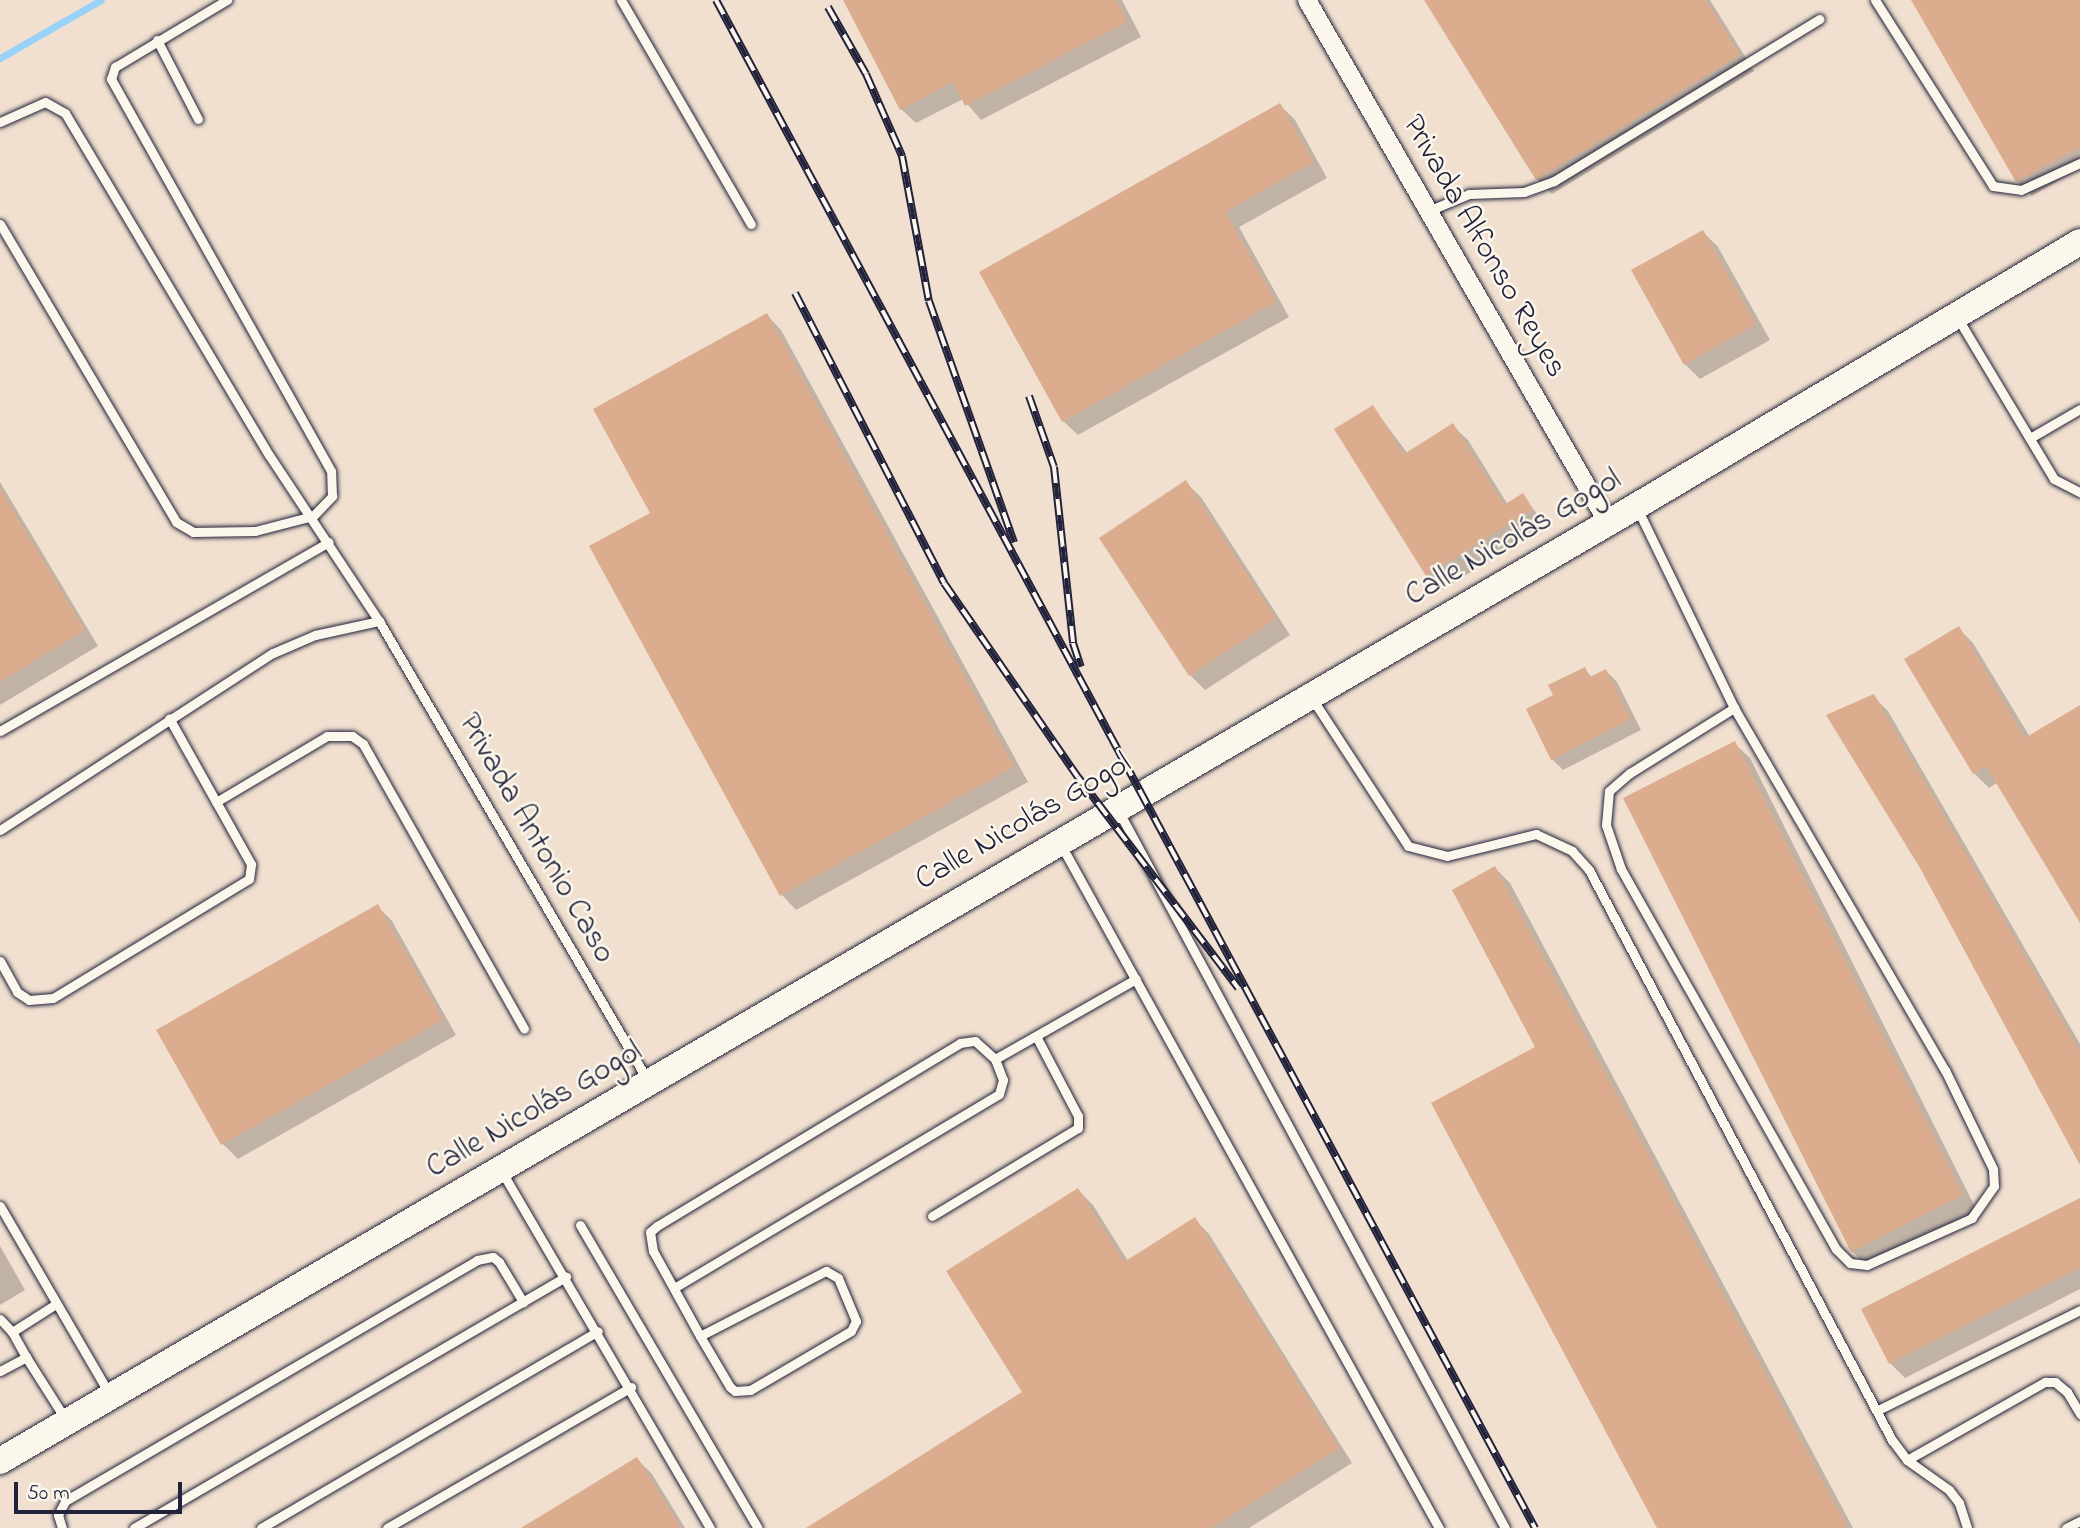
<!DOCTYPE html>
<meta charset="utf-8">
<style>
body{margin:0}
#map{position:relative;width:2080px;height:1528px;overflow:hidden;background:#fbf7ec;font-family:"Indie Flower",sans-serif}
div>[style]{position:absolute}
.built>*{inset:0;background:#f1e0d0}
.shadow>*{inset:0;background:#0003}
.stream>*{height:7px;margin:-3.5px;padding:0 3.5px;transform-origin:3.5px;border-radius:3.5px;background:#99d2f9}
.building>*{inset:0;background:#dbac8d}
.roads{filter:drop-shadow(0 0 2px #22223b) drop-shadow(0 0 2px #22223b)}
.lane>*{height:9px;margin:-4.5px;padding:0 4.5px;transform-origin:4.5px;border-radius:4.5px;background:#fbf7ec}
.street>*{height:18px;margin:-9px;padding:0 9px;transform-origin:9px;border-radius:9px;background:#fbf7ec}
.secondary>*{height:26px;margin:-13px;padding:0 13px;transform-origin:13px;border-radius:13px;background:#fbf7ec}
.rail>*{height:8px;margin-top:-4px;transform-origin:0;background:repeating-linear-gradient(90deg,#fbf7ec 0 16px,#22223b 0 32px);box-sizing:border-box;border-block:2px solid #22223b}
span{translate:-50% -50%;white-space:nowrap;text-align:center;line-height:1.15;-webkit-text-stroke:5px #fbf7ec;paint-order:stroke}
.street-label{font-size:32px;color:#22223b}
.scale{position:absolute;left:14px;top:1482px;width:168px;height:32px;box-sizing:border-box;border:4px solid #22223b;border-top:0;padding-left:9px;font-size:21px;line-height:24px;white-space:nowrap;color:#22223b;-webkit-text-stroke:5px #fbf7ec;paint-order:stroke}
</style>
<div id="map">
<div class="built">
<div style="clip-path:polygon(0 0,2080px 0,2080px 1528px,0 1528px)"></div>
</div>
<div class="shadow">
<div style="clip-path:polygon(845px 0,1122px 0,1141px 37px,981px 120px,963px 99px,916px 123px,901px 109px)"></div>
<div style="clip-path:polygon(1426px 0,1710px 0,1754px 71px,1552px 194px,1537px 179px)"></div>
<div style="clip-path:polygon(1913px 0,2080px 0,2080px 168px,2032px 196px,2017px 181px)"></div>
<div style="clip-path:polygon(1280px 105px,1295px 120px,1327px 178px,1239px 227px,1289px 317px,1078px 435px,1063px 421px)"></div>
<div style="clip-path:polygon(1703px 232px,1718px 247px,1770px 340px,1700px 379px,1685px 364px)"></div>
<div style="clip-path:polygon(767px 315px,781px 330px,1028px 782px,796px 910px,782px 895px,652px 513px)"></div>
<div style="clip-path:polygon(1373px 407px,1408px 454px,1453px 426px,1468px 440px,1508px 505px,1522px 495px,1546px 525px,1442px 590px,1427px 575px)"></div>
<div style="clip-path:polygon(0 482px,98px 646px,0 705px)"></div>
<div style="clip-path:polygon(1186px 483px,1201px 497px,1290px 635px,1205px 690px,1190px 675px)"></div>
<div style="clip-path:polygon(1958px 628px,1973px 643px,2030px 737px,2080px 707px,2080px 920px,1998px 782px,1989px 788px,1974px 773px,1907px 659px)"></div>
<div style="clip-path:polygon(1584px 669px,1593px 678px,1606px 671px,1617px 682px,1641px 730px,1563px 770px,1552px 759px,1556px 696px)"></div>
<div style="clip-path:polygon(1873px 696px,1888px 711px,2080px 1044px,2080px 1161px)"></div>
<div style="clip-path:polygon(1735px 744px,1750px 758px,1977px 1211px,1867px 1266px,1852px 1251px)"></div>
<div style="clip-path:polygon(1495px 868px,1510px 883px,1853px 1528px,1659px 1528px)"></div>
<div style="clip-path:polygon(378px 907px,392px 921px,456px 1035px,238px 1159px,223px 1144px,159px 1031px)"></div>
<div style="clip-path:polygon(1078px 1190px,1093px 1205px,1128px 1261px,1194px 1219px,1209px 1234px,1352px 1463px,1249px 1528px,821px 1528px,1024px 1393px)"></div>
<div style="clip-path:polygon(2080px 1200px,2080px 1289px,1905px 1378px,1890px 1363px)"></div>
<div style="clip-path:polygon(0 1246px,25px 1290px,0 1305px)"></div>
<div style="clip-path:polygon(637px 1459px,652px 1474px,685px 1528px,524px 1528px)"></div>
</div>
<div class="stream">
<div style="left:0;top:58px;width:116px;rotate:-29.9deg"></div>
</div>
<div class="building">
<div style="clip-path:polygon(843px 0,1116px 0,1127px 22px,965px 106px,953px 82px,900px 110px)"></div>
<div style="clip-path:polygon(1424px 0,1706px 0,1740px 55px,1536px 180px)"></div>
<div style="clip-path:polygon(1911px 0,2080px 0,2080px 147px,2016px 182px)"></div>
<div style="clip-path:polygon(1280px 103px,1314px 162px,1225px 212px,1276px 302px,1062px 422px,979px 272px)"></div>
<div style="clip-path:polygon(1703px 230px,1756px 324px,1684px 365px,1631px 270px)"></div>
<div style="clip-path:polygon(767px 313px,1014px 767px,780px 896px,589px 546px,650px 513px,593px 409px)"></div>
<div style="clip-path:polygon(1373px 405px,1404px 454px,1453px 423px,1504px 505px,1523px 493px,1533px 509px,1426px 576px,1334px 429px)"></div>
<div style="clip-path:polygon(1186px 480px,1276px 619px,1189px 676px,1099px 538px)"></div>
<div style="clip-path:polygon(0 489px,85px 630px,0 682px)"></div>
<div style="clip-path:polygon(1959px 626px,2025px 738px,2080px 705px,2080px 923px,1986px 766px,1973px 774px,1904px 659px)"></div>
<div style="clip-path:polygon(1585px 667px,1590px 677px,1606px 669px,1631px 719px,1551px 760px,1526px 709px,1553px 695px,1548px 685px)"></div>
<div style="clip-path:polygon(1874px 694px,2080px 1052px,2080px 1165px,1920px 868px,1826px 715px)"></div>
<div style="clip-path:polygon(1735px 741px,1963px 1195px,1851px 1252px,1623px 798px)"></div>
<div style="clip-path:polygon(1495px 866px,1848px 1528px,1657px 1528px,1431px 1103px,1535px 1047px,1452px 890px)"></div>
<div style="clip-path:polygon(378px 904px,443px 1020px,221px 1145px,156px 1030px)"></div>
<div style="clip-path:polygon(1078px 1188px,1124px 1262px,1195px 1217px,1339px 1448px,1211px 1528px,806px 1528px,1022px 1392px,946px 1271px)"></div>
<div style="clip-path:polygon(2080px 1198px,2080px 1267px,1889px 1364px,1861px 1309px)"></div>
<div style="clip-path:polygon(637px 1457px,681px 1528px,521px 1528px)"></div>
</div>
<div class="roads">
<div class="lane">
<div style="left:621px;top:0;width:259px;rotate:59.9deg"></div>
<div style="left:1875px;top:0;width:220px;rotate:57.6deg"></div>
<div style="left:1993px;top:186px;width:28px;rotate:8deg"></div>
<div style="left:2021px;top:190px;width:65px;rotate:-24.6deg"></div>
<div style="left:157px;top:40px;width:89px;rotate:62.6deg"></div>
<div style="left:0;top:122px;width:49px;rotate:-24deg"></div>
<div style="left:45px;top:102px;width:23px;rotate:29deg"></div>
<div style="left:65px;top:113px;width:398px;rotate:59.2deg"></div>
<div style="left:269px;top:455px;width:199px;rotate:56.5deg"></div>
<div style="left:379px;top:621px;width:533px;rotate:59.68deg"></div>
<div style="left:1428px;top:211px;width:44px;rotate:-22.5deg"></div>
<div style="left:1469px;top:194px;width:55px;rotate:-2.1deg"></div>
<div style="left:1524px;top:192px;width:32px;rotate:-20deg"></div>
<div style="left:1554px;top:181px;width:311px;rotate:-31.4deg"></div>
<div style="left:0;top:224px;width:346px;rotate:59.4deg"></div>
<div style="left:176px;top:522px;width:20px;rotate:30deg"></div>
<div style="left:193px;top:532px;width:62px;rotate:-0.9deg"></div>
<div style="left:255px;top:531px;width:60px;rotate:-14.5deg"></div>
<div style="left:313px;top:516px;width:28px;rotate:-46deg"></div>
<div style="left:332px;top:496px;width:25px;rotate:-92deg"></div>
<div style="left:331px;top:471px;width:450px;rotate:-119.3deg"></div>
<div style="left:111px;top:79px;width:13px;rotate:-72deg"></div>
<div style="left:115px;top:67px;width:131px;rotate:-30.9deg"></div>
<div style="left:1957px;top:317px;width:189px;rotate:59.1deg"></div>
<div style="left:2054px;top:479px;width:29px;rotate:27deg"></div>
<div style="left:2030px;top:438px;width:58px;rotate:-30.1deg"></div>
<div style="left:1637px;top:508px;width:222px;rotate:64.1deg"></div>
<div style="left:1734px;top:708px;width:419px;rotate:59.8deg"></div>
<div style="left:1945px;top:1070px;width:110px;rotate:64.1deg"></div>
<div style="left:1993px;top:1169px;width:17px;rotate:87deg"></div>
<div style="left:1994px;top:1186px;width:39px;rotate:125deg"></div>
<div style="left:1972px;top:1218px;width:115px;rotate:155.9deg"></div>
<div style="left:1867px;top:1265px;width:17px;rotate:-173deg"></div>
<div style="left:1850px;top:1263px;width:20px;rotate:-135deg"></div>
<div style="left:1836px;top:1249px;width:437px;rotate:-119.5deg"></div>
<div style="left:1621px;top:869px;width:46px;rotate:-108.8deg"></div>
<div style="left:1606px;top:825px;width:34px;rotate:-85deg"></div>
<div style="left:1609px;top:791px;width:28px;rotate:-41deg"></div>
<div style="left:1630px;top:773px;width:123px;rotate:-32deg"></div>
<div style="left:1313px;top:700px;width:174px;rotate:56.9deg"></div>
<div style="left:1408px;top:846px;width:40px;rotate:14.4deg"></div>
<div style="left:1447px;top:856px;width:92px;rotate:-13.9deg"></div>
<div style="left:1536px;top:834px;width:40px;rotate:25deg"></div>
<div style="left:1572px;top:851px;width:25px;rotate:48deg"></div>
<div style="left:1589px;top:870px;width:646px;rotate:62.01deg"></div>
<div style="left:1892px;top:1440px;width:25px;rotate:53deg"></div>
<div style="left:1907px;top:1460px;width:52px;rotate:35.5deg"></div>
<div style="left:1949px;top:1490px;width:16px;rotate:52deg"></div>
<div style="left:1959px;top:1503px;width:26px;rotate:72deg"></div>
<div style="left:0;top:731px;width:379px;rotate:-29.9deg"></div>
<div style="left:216px;top:802px;width:129px;rotate:-30.7deg"></div>
<div style="left:327px;top:736px;width:25px"></div>
<div style="left:352px;top:736px;width:14px;rotate:36deg"></div>
<div style="left:363px;top:744px;width:327px;rotate:60.5deg"></div>
<div style="left:1119px;top:812px;width:813px;rotate:61.67deg"></div>
<div style="left:0;top:830px;width:325px;rotate:-33deg"></div>
<div style="left:273px;top:653px;width:46px;rotate:-23.2deg"></div>
<div style="left:315px;top:635px;width:66px;rotate:-12.3deg"></div>
<div style="left:1061px;top:845px;width:781px;rotate:61.04deg"></div>
<div style="left:0;top:961px;width:35px;rotate:61deg"></div>
<div style="left:17px;top:992px;width:14px;rotate:34deg"></div>
<div style="left:29px;top:1000px;width:24px;rotate:-5deg"></div>
<div style="left:53px;top:998px;width:229px;rotate:-31.3deg"></div>
<div style="left:249px;top:879px;width:15px;rotate:-82deg"></div>
<div style="left:251px;top:864px;width:167px;rotate:-119.3deg"></div>
<div style="left:502px;top:1172px;width:412px;rotate:59.7deg"></div>
<div style="left:0;top:1206px;width:219px;rotate:59.8deg"></div>
<div style="left:932px;top:1216px;width:170px;rotate:-31.1deg"></div>
<div style="left:1078px;top:1128px;width:12px;rotate:-90deg"></div>
<div style="left:1078px;top:1116px;width:90px;rotate:-117.7deg"></div>
<div style="left:580px;top:1225px;width:351px;rotate:59.6deg"></div>
<div style="left:674px;top:1288px;width:378px;rotate:-30.8deg"></div>
<div style="left:999px;top:1094px;width:15px;rotate:-74deg"></div>
<div style="left:1003px;top:1080px;width:22px;rotate:-111deg"></div>
<div style="left:0;top:1319px;width:18px;rotate:47deg"></div>
<div style="left:12px;top:1332px;width:52px;rotate:-32.5deg"></div>
<div style="left:700px;top:1336px;width:142px;rotate:-27.3deg"></div>
<div style="left:826px;top:1271px;width:14px;rotate:30deg"></div>
<div style="left:838px;top:1278px;width:47px;rotate:67.3deg"></div>
<div style="left:856px;top:1321px;width:11px;rotate:117deg"></div>
<div style="left:851px;top:1331px;width:117px;rotate:149.7deg"></div>
<div style="left:750px;top:1390px;width:15px;rotate:176deg"></div>
<div style="left:735px;top:1391px;width:6px;rotate:-141deg"></div>
<div style="left:730px;top:1387px;width:59px;rotate:-120.5deg"></div>
<div style="left:700px;top:1336px;width:97px;rotate:-118.9deg"></div>
<div style="left:653px;top:1251px;width:19px;rotate:-99deg"></div>
<div style="left:650px;top:1232px;width:9px;rotate:-41deg"></div>
<div style="left:657px;top:1226px;width:354px;rotate:-31.1deg"></div>
<div style="left:960px;top:1043px;width:15px;rotate:-8deg"></div>
<div style="left:975px;top:1041px;width:27px;rotate:42deg"></div>
<div style="left:995px;top:1059px;width:162px;rotate:-29.6deg"></div>
<div style="left:26px;top:1357px;width:75px;rotate:57.6deg"></div>
<div style="left:0;top:1371px;width:30px;rotate:-28deg"></div>
<div style="left:26px;top:1357px;width:29px;rotate:-119deg"></div>
<div style="left:1878px;top:1410px;width:225px;rotate:-26.3deg"></div>
<div style="left:1907px;top:1460px;width:159px;rotate:-29.5deg"></div>
<div style="left:2045px;top:1382px;width:10px"></div>
<div style="left:2055px;top:1382px;width:16px;rotate:40deg"></div>
<div style="left:2067px;top:1392px;width:26px;rotate:59deg"></div>
<div style="left:62px;top:1528px;width:14px;rotate:-107deg"></div>
<div style="left:58px;top:1515px;width:16px;rotate:-63deg"></div>
<div style="left:65px;top:1501px;width:477px;rotate:-30.3deg"></div>
<div style="left:477px;top:1260px;width:16px;rotate:-11deg"></div>
<div style="left:493px;top:1257px;width:8px;rotate:40deg"></div>
<div style="left:499px;top:1262px;width:47px;rotate:59deg"></div>
<div style="left:134px;top:1528px;width:500px;rotate:-30.2deg"></div>
<div style="left:261px;top:1528px;width:390px;rotate:-30.3deg"></div>
<div style="left:387px;top:1528px;width:282px;rotate:-30deg"></div>
<div style="left:2066px;top:1528px;width:16px;rotate:-27deg"></div>
</div>
<div class="street">
<div style="left:1307px;top:0;width:603px;rotate:60.08deg"></div>
</div>
<div class="secondary">
<div style="left:0;top:1461px;width:1862px;rotate:-30.26deg"></div>
<div style="left:1608px;top:523px;width:549px;rotate:-30.77deg"></div>
</div>
</div>
<div class="rail">
<div style="left:716px;top:0;width:1734px;rotate:61.81deg"></div>
<div style="left:828px;top:7px;width:77px;rotate:60.4deg"></div>
<div style="left:866px;top:74px;width:90px;rotate:66.3deg"></div>
<div style="left:902px;top:156px;width:147px;rotate:79.5deg"></div>
<div style="left:929px;top:301px;width:256px;rotate:70.6deg"></div>
<div style="left:795px;top:293px;width:326px;rotate:62.8deg"></div>
<div style="left:944px;top:583px;width:236px;rotate:55.4deg"></div>
<div style="left:1078px;top:777px;width:265px;rotate:52.8deg"></div>
<div style="left:1029px;top:396px;width:75px;rotate:70.6deg"></div>
<div style="left:1054px;top:467px;width:177px;rotate:83.8deg"></div>
<div style="left:1073px;top:643px;width:25px;rotate:72deg"></div>
</div>
<div class="street-label">
<span style="left:1483px;top:247px;rotate:60deg">Privada Alfonso Reyes</span>
<span style="left:1514px;top:539px;rotate:-30deg">Calle Nicolás Gogol</span>
<span style="left:1024px;top:823px;rotate:-30deg">Calle Nicolás Gogol</span>
<span style="left:535px;top:839px;rotate:60deg">Privada Antonio Caso</span>
<span style="left:535px;top:1111px;rotate:-30deg">Calle Nicolás Gogol</span>
</div>
<div class="scale">50 m</div>
</div>
